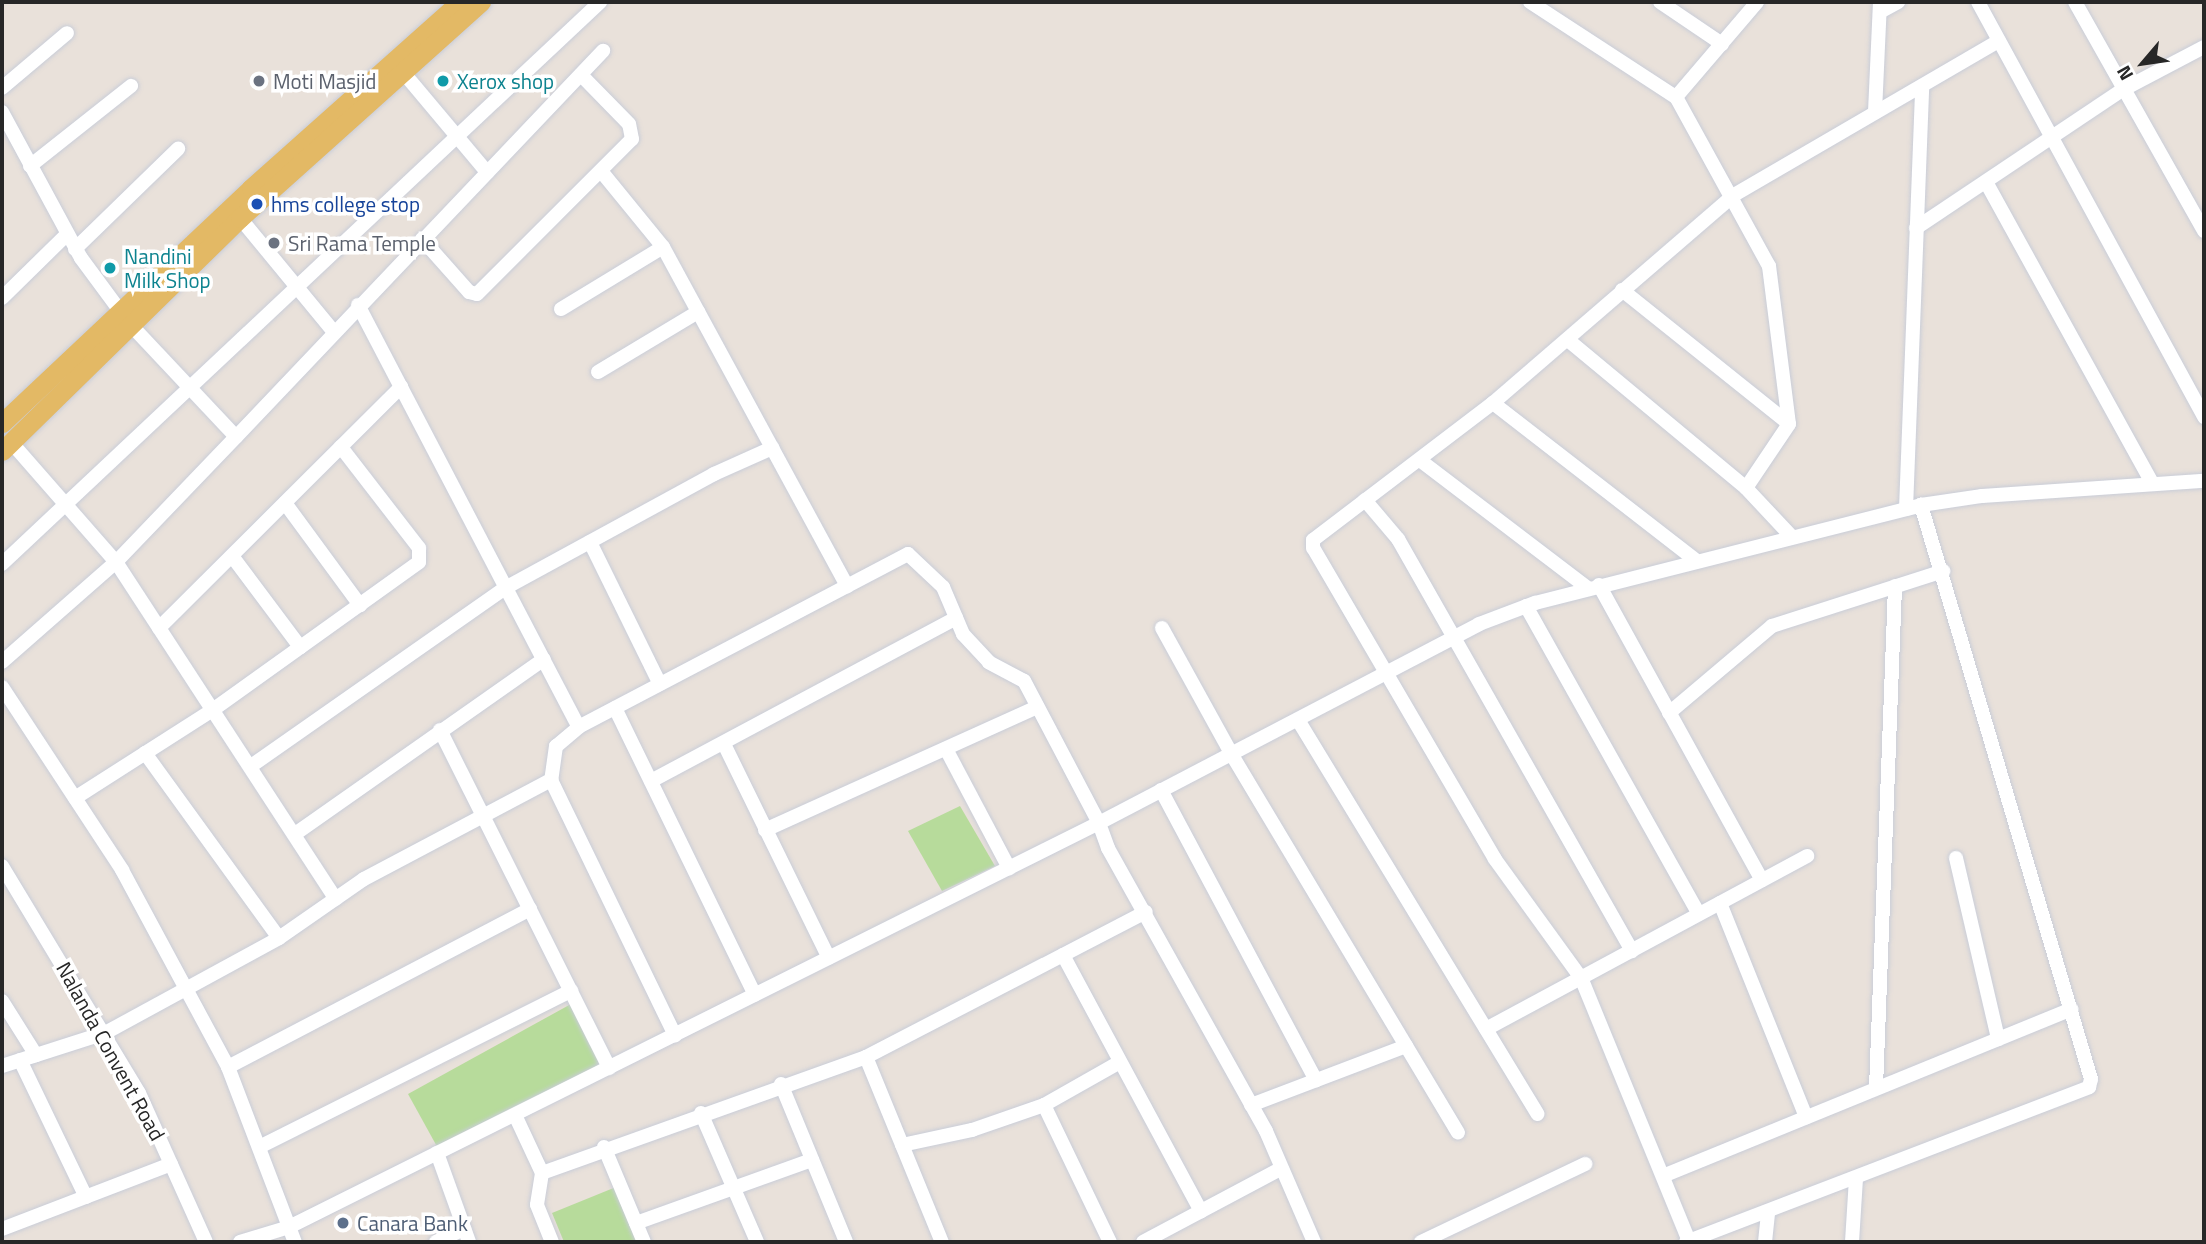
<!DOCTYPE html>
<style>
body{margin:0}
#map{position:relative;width:2206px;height:1244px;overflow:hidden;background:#e9e1da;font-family:"Titillium Web",sans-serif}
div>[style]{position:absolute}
.green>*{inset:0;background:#b7db9b}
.roads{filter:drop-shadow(0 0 2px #c9cdd8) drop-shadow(0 0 2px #c9cdd8)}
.minor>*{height:14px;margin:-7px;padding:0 7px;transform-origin:7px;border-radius:7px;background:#fff}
.major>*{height:19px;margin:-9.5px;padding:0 9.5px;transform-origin:9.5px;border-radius:9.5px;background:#e3b965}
.dots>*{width:19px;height:19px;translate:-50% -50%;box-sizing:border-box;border:4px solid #fff;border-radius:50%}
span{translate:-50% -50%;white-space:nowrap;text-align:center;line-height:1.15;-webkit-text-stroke:7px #fff;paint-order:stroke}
.worship-label{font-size:21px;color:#5b616d}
.left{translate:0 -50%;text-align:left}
.culture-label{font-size:21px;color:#0d838f}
.transit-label{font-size:21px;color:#164399}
.street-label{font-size:21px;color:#272727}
.service-label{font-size:21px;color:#4e5e75}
.frame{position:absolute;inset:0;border:4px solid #272727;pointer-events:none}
.north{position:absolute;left:2108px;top:28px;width:70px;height:70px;-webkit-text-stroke:5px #fff;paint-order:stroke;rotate:241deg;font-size:19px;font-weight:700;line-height:28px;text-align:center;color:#272727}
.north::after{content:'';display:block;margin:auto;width:24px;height:32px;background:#272727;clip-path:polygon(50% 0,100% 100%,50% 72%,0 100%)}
</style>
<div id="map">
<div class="green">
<div style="clip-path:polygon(960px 806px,995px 866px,942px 891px,908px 831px)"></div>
<div style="clip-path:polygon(571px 1004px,603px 1063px,440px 1152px,408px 1094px)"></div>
<div style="clip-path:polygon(616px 1187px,638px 1242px,564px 1242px,552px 1213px)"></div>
</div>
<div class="roads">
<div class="minor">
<div style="left:1530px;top:2px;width:174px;rotate:33.1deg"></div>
<div style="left:1676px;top:97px;width:193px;rotate:61.2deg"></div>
<div style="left:1769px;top:266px;width:159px;rotate:82.8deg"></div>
<div style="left:1789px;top:424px;width:77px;rotate:123.9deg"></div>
<div style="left:1746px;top:488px;width:67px;rotate:46.8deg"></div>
<div style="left:1660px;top:2px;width:75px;rotate:34.1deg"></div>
<div style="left:1978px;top:2px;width:473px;rotate:61.4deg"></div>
<div style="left:2075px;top:2px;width:263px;rotate:60.6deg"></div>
<div style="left:1880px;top:12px;width:21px;rotate:-29deg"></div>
<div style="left:403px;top:72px;width:131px;rotate:50deg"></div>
<div style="left:2px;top:88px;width:85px;rotate:-40.2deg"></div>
<div style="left:1676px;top:97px;width:125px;rotate:-49.5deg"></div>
<div style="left:2px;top:112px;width:166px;rotate:61.6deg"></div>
<div style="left:81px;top:258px;width:81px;rotate:53.6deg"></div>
<div style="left:129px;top:323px;width:156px;rotate:46.8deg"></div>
<div style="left:236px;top:437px;width:533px;rotate:-46.45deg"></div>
<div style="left:1875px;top:112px;width:110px;rotate:-87.4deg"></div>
<div style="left:30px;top:166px;width:129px;rotate:-38.4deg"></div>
<div style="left:601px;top:171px;width:98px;rotate:50.8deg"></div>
<div style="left:663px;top:247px;width:386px;rotate:61.5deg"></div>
<div style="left:1986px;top:182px;width:345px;rotate:61.1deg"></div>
<div style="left:240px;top:218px;width:148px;rotate:50.5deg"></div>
<div style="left:1916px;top:228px;width:250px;rotate:-33.8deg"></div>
<div style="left:2124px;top:89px;width:90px;rotate:-27.7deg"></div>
<div style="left:422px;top:239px;width:71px;rotate:48.4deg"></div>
<div style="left:469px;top:292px;width:8px;rotate:14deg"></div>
<div style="left:477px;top:294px;width:219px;rotate:-45deg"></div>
<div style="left:632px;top:139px;width:15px;rotate:-101deg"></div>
<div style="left:629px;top:124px;width:69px;rotate:-134.4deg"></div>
<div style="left:75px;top:249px;width:144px;rotate:-44.2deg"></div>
<div style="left:1622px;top:290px;width:214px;rotate:38.7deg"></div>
<div style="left:2px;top:298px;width:90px;rotate:-44.5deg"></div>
<div style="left:358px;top:305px;width:476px;rotate:62.4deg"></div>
<div style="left:561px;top:309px;width:119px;rotate:-31.3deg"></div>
<div style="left:1568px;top:340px;width:231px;rotate:39.7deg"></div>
<div style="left:598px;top:372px;width:117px;rotate:-31deg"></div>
<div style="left:1493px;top:403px;width:258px;rotate:37.8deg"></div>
<div style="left:10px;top:441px;width:161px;rotate:48.8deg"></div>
<div style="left:116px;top:562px;width:402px;rotate:56.9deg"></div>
<div style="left:1421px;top:461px;width:210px;rotate:37.3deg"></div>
<div style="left:1365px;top:500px;width:51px;rotate:49.8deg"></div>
<div style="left:1398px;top:539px;width:474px;rotate:60.4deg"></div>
<div style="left:285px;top:503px;width:127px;rotate:53.7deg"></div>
<div style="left:1906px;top:509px;width:423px;rotate:-87.8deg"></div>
<div style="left:590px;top:542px;width:158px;rotate:63.8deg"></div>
<div style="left:232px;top:556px;width:114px;rotate:53.2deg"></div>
<div style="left:2px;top:564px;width:821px;rotate:-43.22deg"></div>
<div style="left:1599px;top:585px;width:337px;rotate:61.1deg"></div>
<div style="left:1526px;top:606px;width:353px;rotate:60.7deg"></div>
<div style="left:159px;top:628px;width:342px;rotate:-44.9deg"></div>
<div style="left:1162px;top:628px;width:145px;rotate:61.1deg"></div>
<div style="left:1232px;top:755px;width:440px;rotate:59.1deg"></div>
<div style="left:2px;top:662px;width:152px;rotate:-41.3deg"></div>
<div style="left:116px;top:562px;width:173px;rotate:-46.2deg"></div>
<div style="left:2px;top:687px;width:219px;rotate:56.7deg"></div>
<div style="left:122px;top:870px;width:224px;rotate:61.7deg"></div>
<div style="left:228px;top:1067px;width:187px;rotate:69.1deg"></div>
<div style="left:615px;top:708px;width:319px;rotate:64deg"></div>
<div style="left:1669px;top:713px;width:135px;rotate:-40.2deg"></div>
<div style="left:1772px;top:626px;width:180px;rotate:-17.8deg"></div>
<div style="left:1298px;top:720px;width:461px;rotate:58.7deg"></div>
<div style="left:440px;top:730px;width:378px;rotate:63.4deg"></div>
<div style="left:724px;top:744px;width:238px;rotate:63.9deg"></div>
<div style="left:946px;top:749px;width:135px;rotate:62.1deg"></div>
<div style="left:145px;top:753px;width:228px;rotate:54.1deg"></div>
<div style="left:251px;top:766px;width:312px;rotate:-35deg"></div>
<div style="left:507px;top:587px;width:236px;rotate:-28.6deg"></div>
<div style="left:714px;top:474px;width:64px;rotate:-24.1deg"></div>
<div style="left:651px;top:781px;width:346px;rotate:-28.1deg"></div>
<div style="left:1161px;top:790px;width:329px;rotate:61.9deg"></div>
<div style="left:75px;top:798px;width:165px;rotate:-32.6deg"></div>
<div style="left:214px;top:709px;width:252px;rotate:-35.6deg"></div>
<div style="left:419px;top:562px;width:14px;rotate:-90deg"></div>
<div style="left:419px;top:548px;width:128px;rotate:-127.7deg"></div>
<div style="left:765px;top:830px;width:299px;rotate:-24.3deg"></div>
<div style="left:295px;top:834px;width:304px;rotate:-35.1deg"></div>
<div style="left:1956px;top:858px;width:186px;rotate:76.9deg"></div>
<div style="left:2px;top:866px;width:265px;rotate:58.9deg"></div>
<div style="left:139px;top:1093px;width:163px;rotate:65.8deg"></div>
<div style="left:1720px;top:903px;width:231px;rotate:68.1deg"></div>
<div style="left:1063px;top:955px;width:291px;rotate:61.7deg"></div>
<div style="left:2px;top:1001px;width:64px;rotate:57.8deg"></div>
<div style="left:1486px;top:1029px;width:365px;rotate:-28.3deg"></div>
<div style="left:866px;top:1057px;width:200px;rotate:67.7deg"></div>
<div style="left:20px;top:1060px;width:152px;rotate:64.3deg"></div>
<div style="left:2px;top:1066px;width:108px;rotate:-17.8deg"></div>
<div style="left:105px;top:1033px;width:198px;rotate:-28.6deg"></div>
<div style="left:279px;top:938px;width:103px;rotate:-34.8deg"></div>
<div style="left:364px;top:879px;width:212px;rotate:-27.9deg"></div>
<div style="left:228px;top:1067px;width:341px;rotate:-27.6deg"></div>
<div style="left:781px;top:1084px;width:171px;rotate:67.6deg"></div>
<div style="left:1876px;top:1088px;width:502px;rotate:-87.83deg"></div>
<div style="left:1044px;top:1105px;width:152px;rotate:64.3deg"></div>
<div style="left:1251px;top:1105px;width:166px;rotate:-20.8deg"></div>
<div style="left:701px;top:1113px;width:141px;rotate:66.5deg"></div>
<div style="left:515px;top:1115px;width:64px;rotate:65deg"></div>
<div style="left:542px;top:1173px;width:32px;rotate:99deg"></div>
<div style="left:537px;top:1205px;width:40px;rotate:68deg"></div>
<div style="left:902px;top:1145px;width:72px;rotate:-12.1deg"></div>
<div style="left:972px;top:1130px;width:76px;rotate:-19.1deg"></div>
<div style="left:1044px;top:1105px;width:87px;rotate:-29.5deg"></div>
<div style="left:261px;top:1146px;width:347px;rotate:-26.6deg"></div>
<div style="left:604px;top:1147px;width:103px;rotate:67.2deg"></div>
<div style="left:437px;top:1153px;width:95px;rotate:70.2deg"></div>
<div style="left:542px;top:1173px;width:344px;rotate:-19.7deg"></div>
<div style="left:866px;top:1057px;width:315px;rotate:-27.4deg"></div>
<div style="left:1665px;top:1175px;width:439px;rotate:-22.2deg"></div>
<div style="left:636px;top:1223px;width:187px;rotate:-19.7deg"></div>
<div style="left:2px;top:1229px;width:181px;rotate:-21deg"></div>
<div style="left:1689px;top:1241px;width:284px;rotate:-112.3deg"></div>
<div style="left:1581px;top:978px;width:147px;rotate:-125.9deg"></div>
<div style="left:1495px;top:859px;width:360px;rotate:-120.3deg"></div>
<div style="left:1313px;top:548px;width:8px;rotate:-90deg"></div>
<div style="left:1313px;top:540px;width:226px;rotate:-37.3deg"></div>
<div style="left:1493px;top:403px;width:318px;rotate:-40.8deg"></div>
<div style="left:1734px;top:195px;width:306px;rotate:-30.2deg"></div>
<div style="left:240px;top:1242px;width:51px;rotate:-17deg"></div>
<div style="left:289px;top:1227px;width:905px;rotate:-26.51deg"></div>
<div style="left:1099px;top:823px;width:161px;rotate:-117.8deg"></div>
<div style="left:1024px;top:681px;width:40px;rotate:-152deg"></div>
<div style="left:989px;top:662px;width:38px;rotate:-133deg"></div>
<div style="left:963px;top:634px;width:51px;rotate:-113.1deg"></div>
<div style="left:943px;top:587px;width:48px;rotate:-136.7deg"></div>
<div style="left:908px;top:554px;width:372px;rotate:152.3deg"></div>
<div style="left:579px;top:727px;width:30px;rotate:140deg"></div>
<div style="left:556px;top:746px;width:34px;rotate:98deg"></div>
<div style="left:551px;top:780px;width:284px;rotate:64.1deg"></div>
<div style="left:436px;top:1242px;width:31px;rotate:-25deg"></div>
<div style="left:1143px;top:1242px;width:157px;rotate:-28deg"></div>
<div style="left:1314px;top:1242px;width:121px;rotate:-113.4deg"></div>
<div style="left:1266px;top:1131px;width:324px;rotate:-119.2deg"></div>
<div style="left:1108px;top:848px;width:27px;rotate:-110deg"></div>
<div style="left:1099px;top:823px;width:429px;rotate:-27.6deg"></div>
<div style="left:1479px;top:624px;width:60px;rotate:-20.6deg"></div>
<div style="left:1535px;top:603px;width:398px;rotate:-14.2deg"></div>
<div style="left:1921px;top:505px;width:62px;rotate:-8.4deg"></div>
<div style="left:1982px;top:496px;width:223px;rotate:-3.9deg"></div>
<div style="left:1421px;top:1242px;width:182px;rotate:-25.4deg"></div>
<div style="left:1686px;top:1242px;width:432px;rotate:-21deg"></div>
<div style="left:2089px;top:1087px;width:8px;rotate:-76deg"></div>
<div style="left:2091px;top:1079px;width:599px;rotate:-106.5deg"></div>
<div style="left:1765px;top:1242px;width:31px;rotate:-84deg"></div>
<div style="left:1852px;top:1242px;width:64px;rotate:-86.4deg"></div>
</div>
<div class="major">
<div style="left:2px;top:423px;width:342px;rotate:-43.3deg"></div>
<div style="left:251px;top:188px;width:280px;rotate:-41.7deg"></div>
<div style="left:2px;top:451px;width:333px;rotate:-44.4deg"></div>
<div style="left:240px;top:218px;width:324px;rotate:-41.9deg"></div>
</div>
</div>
<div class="dots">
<div style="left:259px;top:81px;background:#6b7280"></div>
<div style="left:443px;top:81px;background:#0f9aa8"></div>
<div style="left:257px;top:204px;background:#1a4fb4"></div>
<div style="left:274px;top:243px;background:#6b7280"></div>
<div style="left:110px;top:268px;background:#0f9aa8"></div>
<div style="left:343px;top:1223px;background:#5c6f8a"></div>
</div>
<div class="worship-label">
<span class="left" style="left:273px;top:81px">Moti Masjid</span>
<span class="left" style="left:288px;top:243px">Sri Rama Temple</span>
</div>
<div class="culture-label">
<span class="left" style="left:457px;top:81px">Xerox shop</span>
<span class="left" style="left:124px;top:268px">Nandini<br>Milk Shop</span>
</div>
<div class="transit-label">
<span class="left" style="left:271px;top:204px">hms college stop</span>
</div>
<div class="street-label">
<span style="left:111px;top:1051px;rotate:61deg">Nalanda Convent Road</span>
</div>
<div class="service-label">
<span class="left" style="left:357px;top:1223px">Canara Bank</span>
</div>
<div class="frame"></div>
<div class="north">N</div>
</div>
